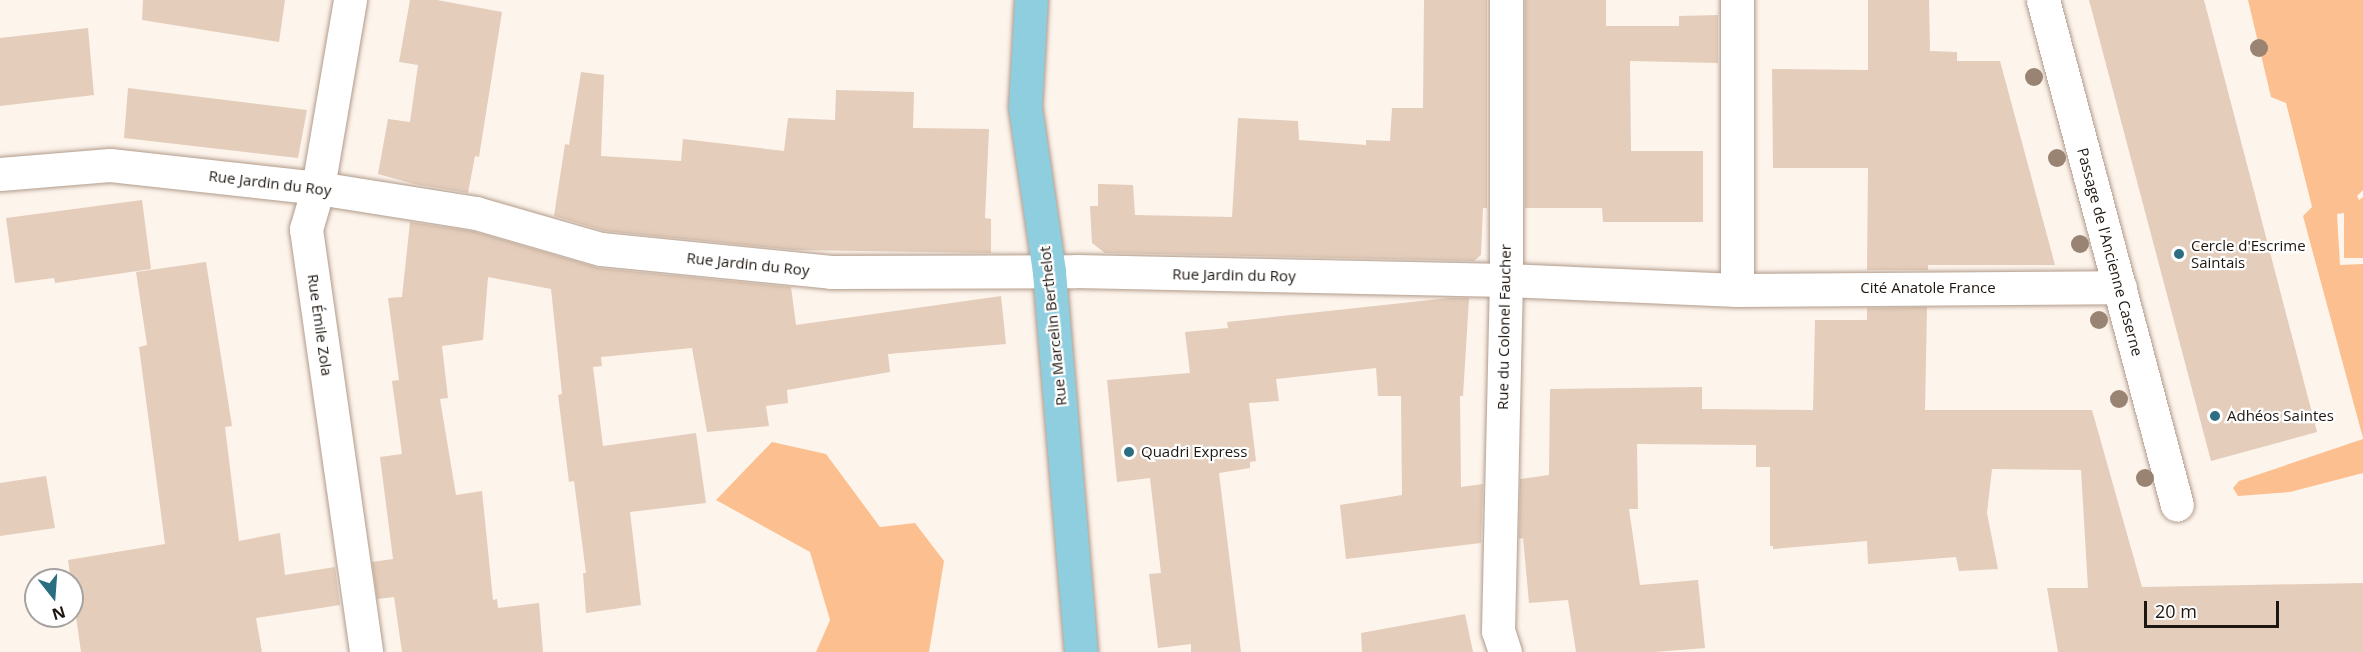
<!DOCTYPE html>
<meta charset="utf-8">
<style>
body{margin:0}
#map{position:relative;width:2363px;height:652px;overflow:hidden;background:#fdf4ec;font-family:"Open Sans",sans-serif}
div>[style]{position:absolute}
.green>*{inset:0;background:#fcc090}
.building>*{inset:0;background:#e4cdbb}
.roads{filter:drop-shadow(0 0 2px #b19b8a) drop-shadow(0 0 2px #b19b8a)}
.minor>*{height:33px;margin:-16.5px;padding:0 16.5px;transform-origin:16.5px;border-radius:16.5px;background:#fff}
.major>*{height:33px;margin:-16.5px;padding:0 16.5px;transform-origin:16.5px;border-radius:16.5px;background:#8fcedf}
.trees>*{width:18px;height:18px;margin:-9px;border-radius:50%;background:#998473}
.dots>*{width:16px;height:16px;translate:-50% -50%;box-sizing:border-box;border:3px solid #fff;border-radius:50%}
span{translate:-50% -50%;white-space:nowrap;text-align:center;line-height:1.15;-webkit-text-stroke:4.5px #fff;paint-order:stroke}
.street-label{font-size:15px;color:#1e1610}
.poi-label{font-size:15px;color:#1e1610}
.left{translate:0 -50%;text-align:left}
.north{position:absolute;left:24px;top:568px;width:60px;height:60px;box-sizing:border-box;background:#fff;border:2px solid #a5a29f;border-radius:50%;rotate:163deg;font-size:16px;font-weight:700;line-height:24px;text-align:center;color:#1e1610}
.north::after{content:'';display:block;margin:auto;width:21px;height:27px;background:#2c6e81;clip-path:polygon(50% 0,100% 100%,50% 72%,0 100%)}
.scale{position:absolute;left:2144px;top:601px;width:135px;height:27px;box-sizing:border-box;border:3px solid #1e1610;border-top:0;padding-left:8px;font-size:18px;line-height:21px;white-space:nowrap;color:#1e1610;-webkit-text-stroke:4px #fff;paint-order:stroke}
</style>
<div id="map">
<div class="green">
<div style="clip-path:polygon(2248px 0,2363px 0,2363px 190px,2357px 196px,2359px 200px,2363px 197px,2363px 258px,2344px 258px,2344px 213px,2337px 214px,2340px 265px,2363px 264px,2363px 438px,2303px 216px,2312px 207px,2286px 103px,2271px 97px)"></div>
<div style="clip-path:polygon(2363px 439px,2363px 473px,2290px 492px,2238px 496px,2233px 488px,2239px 481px)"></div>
<div style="clip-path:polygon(772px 442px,826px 454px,880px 527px,915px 523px,944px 561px,929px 652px,816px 652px,830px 620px,810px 552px,716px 500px)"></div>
</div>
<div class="building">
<div style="clip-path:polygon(143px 0,285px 0,279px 42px,142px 20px)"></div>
<div style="clip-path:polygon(410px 0,437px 0,502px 12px,479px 157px,475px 156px,468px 193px,414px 184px,378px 174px,388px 119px,410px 122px,418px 65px,399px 62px)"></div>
<div style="clip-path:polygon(1424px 0,1487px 0,1487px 208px,1483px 208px,1481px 255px,1474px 261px,1105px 253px,1092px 243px,1090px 206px,1098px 206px,1098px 184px,1133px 185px,1135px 215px,1232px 217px,1238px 118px,1298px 121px,1299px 140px,1366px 145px,1366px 140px,1390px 141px,1392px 108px,1423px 108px)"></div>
<div style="clip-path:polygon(1525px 0,1606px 0,1606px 26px,1679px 26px,1679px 16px,1718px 15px,1718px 63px,1630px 61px,1631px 151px,1703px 151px,1703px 222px,1603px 222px,1602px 208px,1525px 208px)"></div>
<div style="clip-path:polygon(1868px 0,1929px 0,1930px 51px,1957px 52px,1957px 61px,2000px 61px,2055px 265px,1928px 265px,1928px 270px,1867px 270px,1868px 168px,1773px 168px,1772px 69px,1868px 70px)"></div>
<div style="clip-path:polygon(2089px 0,2204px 0,2317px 432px,2211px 461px)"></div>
<div style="clip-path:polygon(88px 28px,94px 95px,0 106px,0 38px)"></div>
<div style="clip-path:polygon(581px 72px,604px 75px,601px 156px,681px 161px,683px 139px,784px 151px,788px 118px,835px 120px,836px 90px,914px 92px,913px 128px,989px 129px,985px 218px,991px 219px,991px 253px,795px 250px,605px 231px,554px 216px,565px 144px,569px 145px)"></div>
<div style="clip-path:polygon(128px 88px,307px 110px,298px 158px,124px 138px)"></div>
<div style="clip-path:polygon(142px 200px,151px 269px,55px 283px,54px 278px,15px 283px,6px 218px)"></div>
<div style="clip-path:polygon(410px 222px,472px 231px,599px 268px,791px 287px,796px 325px,1001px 296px,1006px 344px,888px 354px,890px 372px,787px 390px,788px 403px,766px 406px,769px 426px,707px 432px,692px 348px,601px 357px,602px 366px,593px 367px,603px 446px,696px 433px,706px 503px,630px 512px,641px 605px,586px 613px,583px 573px,586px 573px,574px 481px,569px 482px,558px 395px,562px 394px,551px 289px,488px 277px,483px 340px,442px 346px,448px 398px,440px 399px,456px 495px,482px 491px,493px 600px,497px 599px,498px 608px,539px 603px,543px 652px,402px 652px,394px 597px,377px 599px,372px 562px,393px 559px,380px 457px,402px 454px,392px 381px,399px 380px,388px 298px,402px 297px)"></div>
<div style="clip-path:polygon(206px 262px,232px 426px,225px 427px,239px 541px,280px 533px,285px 575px,335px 567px,340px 605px,256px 618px,262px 652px,81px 652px,68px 560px,165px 544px,139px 347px,147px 345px,136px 272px)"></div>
<div style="clip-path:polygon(1449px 298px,1469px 298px,1463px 396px,1460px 396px,1461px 487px,1483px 484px,1481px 543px,1346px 559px,1340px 505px,1402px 495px,1401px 396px,1378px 396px,1376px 368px,1276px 379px,1279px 401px,1249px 403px,1256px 461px,1250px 462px,1250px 468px,1219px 473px,1241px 652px,1191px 652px,1191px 644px,1158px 648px,1149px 574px,1161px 573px,1150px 478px,1117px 482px,1107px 380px,1190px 373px,1185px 332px,1228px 328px,1227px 322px)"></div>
<div style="clip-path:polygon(1927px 307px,1925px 410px,2092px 410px,2142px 587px,2363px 583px,2363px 652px,2058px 652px,2047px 588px,2088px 588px,2081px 470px,1992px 469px,1987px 513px,1998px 569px,1959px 571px,1956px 557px,1868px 564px,1867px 541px,1773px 549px,1773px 546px,1770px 546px,1770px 467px,1756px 467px,1756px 445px,1637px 444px,1638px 509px,1629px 509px,1640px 585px,1698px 580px,1705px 648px,1655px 652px,1576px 652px,1568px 600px,1529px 603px,1523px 538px,1519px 539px,1520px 479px,1549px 475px,1550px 389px,1702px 387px,1702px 409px,1813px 410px,1815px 320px,1867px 320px,1867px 308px)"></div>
<div style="clip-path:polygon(46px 476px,55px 528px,0 536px,0 483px)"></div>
<div style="clip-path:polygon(1465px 614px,1473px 652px,1362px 652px,1361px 633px)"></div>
</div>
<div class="roads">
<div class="minor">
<div style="left:350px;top:0;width:191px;rotate:99.7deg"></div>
<div style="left:318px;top:188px;width:43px;rotate:106.3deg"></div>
<div style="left:306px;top:229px;width:427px;rotate:81.9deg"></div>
<div style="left:1737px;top:0;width:290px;rotate:90deg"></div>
<div style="left:2043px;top:0;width:522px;rotate:75.14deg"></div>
<div style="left:0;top:174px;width:110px;rotate:-4.7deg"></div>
<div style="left:110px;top:165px;width:209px;rotate:6.3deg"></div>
<div style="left:318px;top:188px;width:160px;rotate:9deg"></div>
<div style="left:476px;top:213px;width:130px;rotate:16.1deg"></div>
<div style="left:601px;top:249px;width:231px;rotate:5.7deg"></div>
<div style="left:831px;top:272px;width:245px;rotate:-0.2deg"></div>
<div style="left:1076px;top:271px;width:430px;rotate:1.2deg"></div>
<div style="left:1506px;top:280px;width:231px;rotate:2.5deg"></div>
<div style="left:1737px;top:290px;width:383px;rotate:-0.4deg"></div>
<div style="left:1505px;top:652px;width:22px;rotate:-108deg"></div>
<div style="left:1498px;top:631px;width:351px;rotate:-88.7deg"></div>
<div style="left:1506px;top:280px;width:280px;rotate:-90deg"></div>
</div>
<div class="major">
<div style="left:1031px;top:0;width:107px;rotate:93.2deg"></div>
<div style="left:1025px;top:107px;width:167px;rotate:81.7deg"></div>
<div style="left:1049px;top:272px;width:381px;rotate:85.2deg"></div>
</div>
</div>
<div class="trees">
<div style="left:2259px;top:48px"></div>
<div style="left:2034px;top:77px"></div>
<div style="left:2057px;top:158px"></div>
<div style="left:2080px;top:244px"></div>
<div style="left:2099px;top:320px"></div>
<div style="left:2119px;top:399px"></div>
<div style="left:2145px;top:478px"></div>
</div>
<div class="dots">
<div style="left:2179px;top:254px;background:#2c6e81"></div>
<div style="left:2215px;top:416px;background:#2c6e81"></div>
<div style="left:1129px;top:452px;background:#2c6e81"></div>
</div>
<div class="street-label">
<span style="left:270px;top:183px;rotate:7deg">Rue Jardin du Roy</span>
<span style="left:2110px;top:252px;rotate:75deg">Passage de l'Ancienne Caserne</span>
<span style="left:748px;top:264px;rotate:6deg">Rue Jardin du Roy</span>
<span style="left:1234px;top:275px;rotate:1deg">Rue Jardin du Roy</span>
<span style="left:1928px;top:288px">Cité Anatole France</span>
<span style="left:320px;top:325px;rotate:82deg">Rue Émile Zola</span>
<span style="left:1053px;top:326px;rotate:-96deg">Rue Marcelin Berthelot</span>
<span style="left:1504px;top:327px;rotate:-89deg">Rue du Colonel Faucher</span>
</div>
<div class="poi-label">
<span class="left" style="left:2191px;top:254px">Cercle d'Escrime<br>Saintais</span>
<span class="left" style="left:2227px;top:416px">Adhéos Saintes</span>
<span class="left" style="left:1141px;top:452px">Quadri Express</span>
</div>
<div class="north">N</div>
<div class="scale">20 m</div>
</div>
